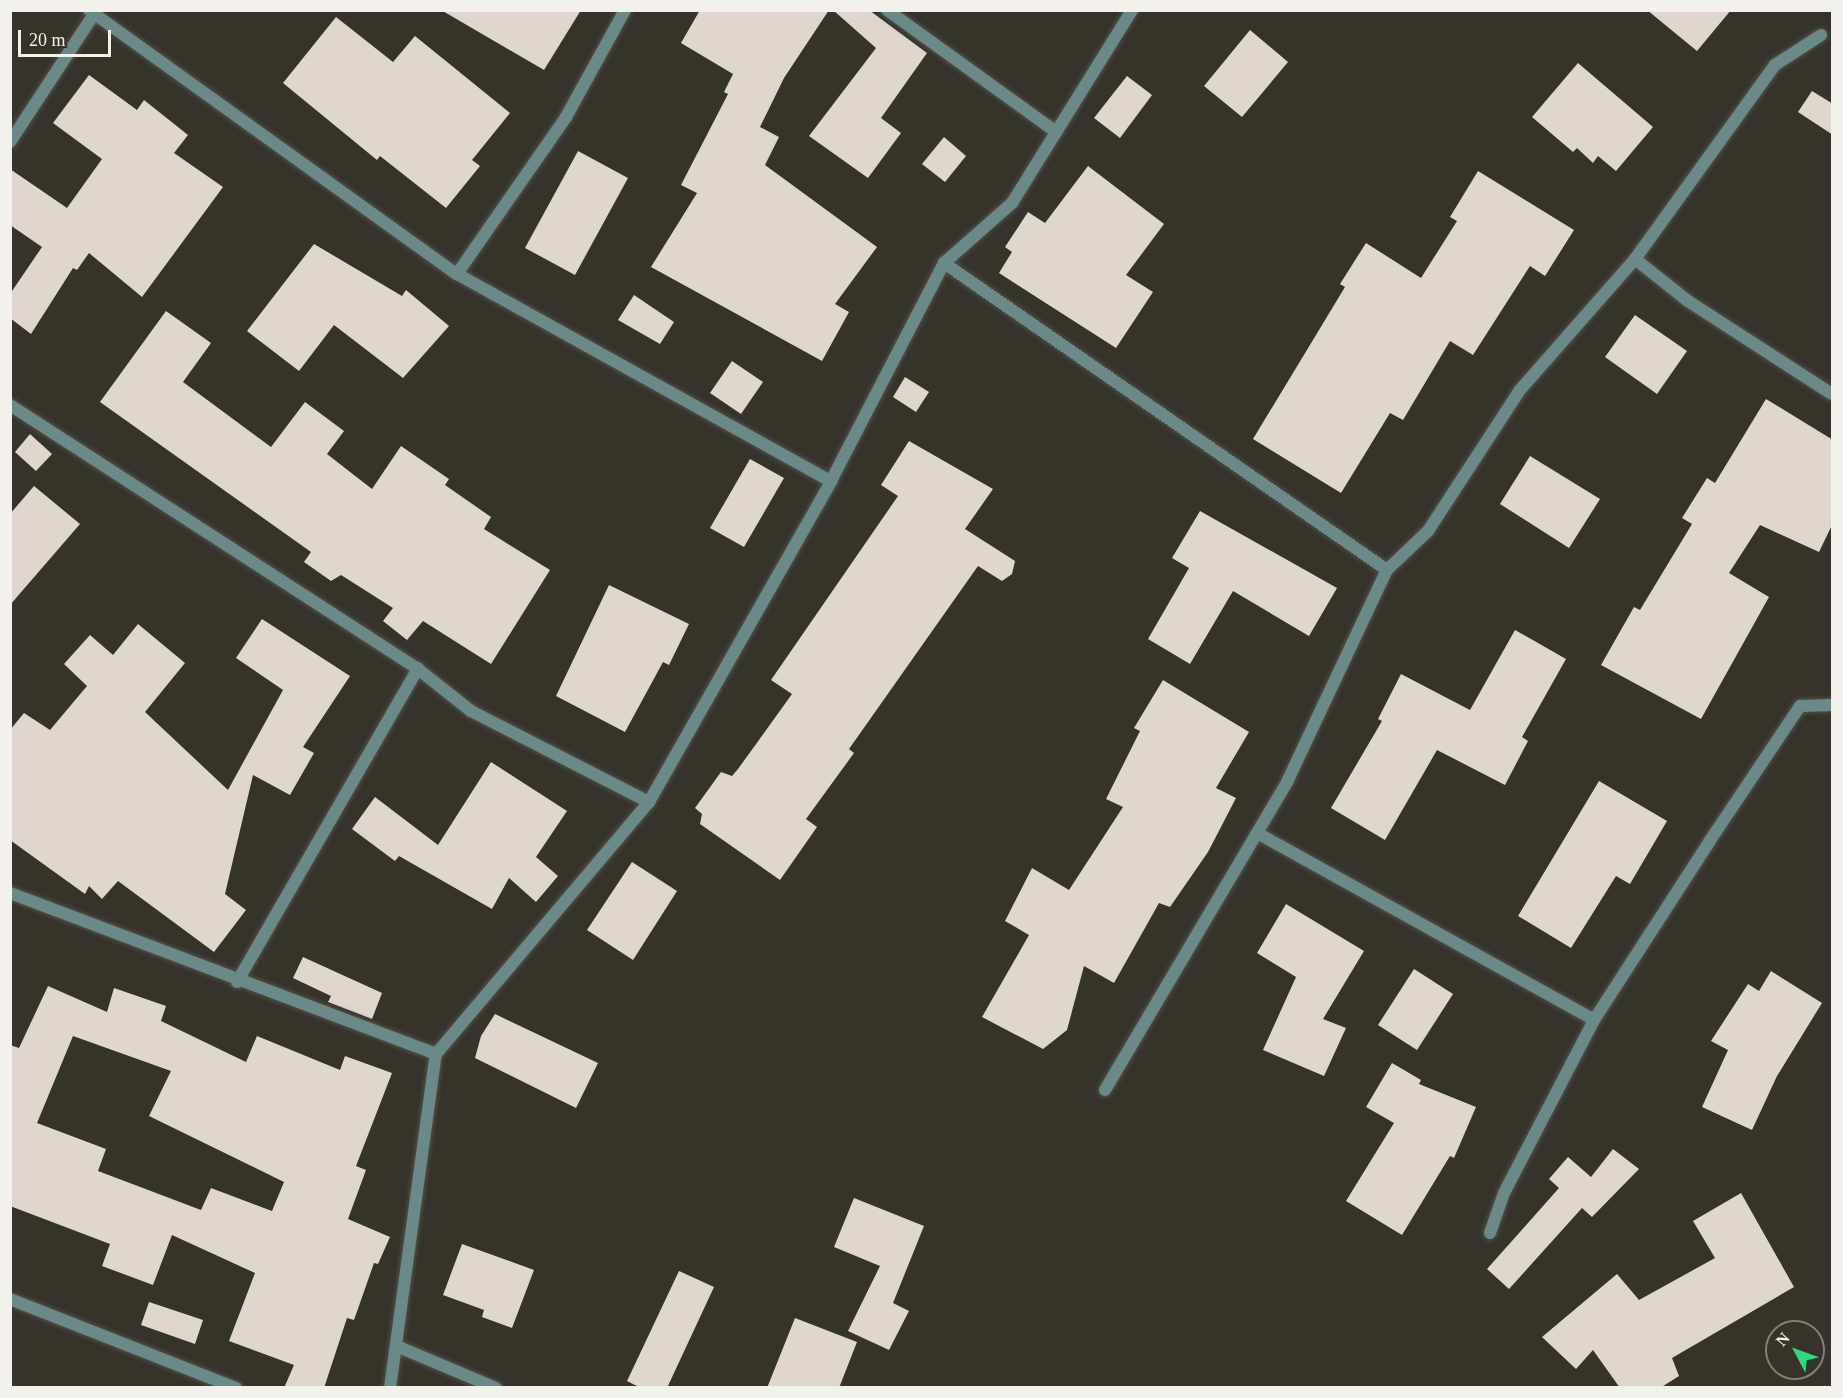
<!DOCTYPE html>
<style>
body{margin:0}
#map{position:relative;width:1843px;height:1398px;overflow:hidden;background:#35332b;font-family:Georgia,serif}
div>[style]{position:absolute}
.building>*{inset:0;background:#dfd7cf}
.roads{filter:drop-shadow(0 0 2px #53514a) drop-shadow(0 0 2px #53514a)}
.minor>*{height:12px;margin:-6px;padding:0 6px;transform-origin:6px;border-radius:6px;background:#6c8989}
span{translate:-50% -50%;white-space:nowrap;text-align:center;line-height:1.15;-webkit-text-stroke:6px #35332b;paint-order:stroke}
.frame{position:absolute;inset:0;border:12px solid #f3f1ec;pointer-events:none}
.north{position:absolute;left:1765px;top:1320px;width:60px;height:60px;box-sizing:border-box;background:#35332b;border:2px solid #817f78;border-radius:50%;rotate:311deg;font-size:16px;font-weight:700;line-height:24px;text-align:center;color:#f3f1ec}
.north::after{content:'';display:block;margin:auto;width:21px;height:27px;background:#31d882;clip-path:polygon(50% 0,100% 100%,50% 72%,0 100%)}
.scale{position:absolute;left:18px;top:30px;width:93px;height:27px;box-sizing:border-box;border:3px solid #f3f1ec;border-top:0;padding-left:8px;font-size:18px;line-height:21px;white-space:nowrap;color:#f3f1ec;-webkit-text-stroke:4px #35332b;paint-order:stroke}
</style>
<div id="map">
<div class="building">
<div style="clip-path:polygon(441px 10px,581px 10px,544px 70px)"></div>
<div style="clip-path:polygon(700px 10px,829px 10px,784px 78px,760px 127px,779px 137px,765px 165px,877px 247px,835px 304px,849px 312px,822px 361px,651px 267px,697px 193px,681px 185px,728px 94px,724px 92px,733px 74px,681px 43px)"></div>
<div style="clip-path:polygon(833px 10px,869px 10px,927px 53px,881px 118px,901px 133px,868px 178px,809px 136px,876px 48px)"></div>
<div style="clip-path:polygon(1647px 10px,1731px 10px,1697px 51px)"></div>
<div style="clip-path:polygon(336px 17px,393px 62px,415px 36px,510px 113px,472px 160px,480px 166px,446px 208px,380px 156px,377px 160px,283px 83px)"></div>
<div style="clip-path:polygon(1250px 30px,1288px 62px,1242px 117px,1204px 86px)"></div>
<div style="clip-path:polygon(1578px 63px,1653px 127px,1616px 171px,1598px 156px,1593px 163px,1577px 148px,1573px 152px,1532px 117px)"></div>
<div style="clip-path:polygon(89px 75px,137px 110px,144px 100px,188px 135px,174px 153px,223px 187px,142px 297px,89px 253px,77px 270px,73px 268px,31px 334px,10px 318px,10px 294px,42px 247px,10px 225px,10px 169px,67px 208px,102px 159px,53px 123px)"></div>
<div style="clip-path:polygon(1127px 76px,1152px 95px,1120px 138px,1094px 118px)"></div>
<div style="clip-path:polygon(1812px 91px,1833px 104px,1833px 135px,1798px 112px)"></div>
<div style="clip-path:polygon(944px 137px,966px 156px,945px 182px,922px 164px)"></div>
<div style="clip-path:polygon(578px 151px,628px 178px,575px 275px,525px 248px)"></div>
<div style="clip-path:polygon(1088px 166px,1164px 224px,1126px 275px,1153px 292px,1116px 348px,999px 273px,1012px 252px,1005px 247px,1028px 212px,1045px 223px)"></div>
<div style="clip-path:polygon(1478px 171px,1574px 230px,1545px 276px,1530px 266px,1473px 355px,1450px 341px,1403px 420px,1390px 413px,1341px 493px,1253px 439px,1345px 287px,1340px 284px,1366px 243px,1421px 278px,1457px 221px,1450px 217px)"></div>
<div style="clip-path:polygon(314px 244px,402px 296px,406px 290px,449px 326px,403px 378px,334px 325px,299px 371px,247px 331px)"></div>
<div style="clip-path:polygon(634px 295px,674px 322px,660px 344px,618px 320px)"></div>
<div style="clip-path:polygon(166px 311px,211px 343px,183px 382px,271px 447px,305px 402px,344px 431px,327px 454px,372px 489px,401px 446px,449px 479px,445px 485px,491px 517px,484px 529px,550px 570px,491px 664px,423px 621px,407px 640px,383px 621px,393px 608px,341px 575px,331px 581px,304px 562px,311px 552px,100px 402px)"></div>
<div style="clip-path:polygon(1635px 315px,1687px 351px,1657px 394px,1605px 357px)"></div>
<div style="clip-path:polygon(732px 361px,763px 382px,741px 414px,710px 393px)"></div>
<div style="clip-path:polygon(905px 377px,929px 392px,916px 412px,893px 397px)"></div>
<div style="clip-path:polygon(1766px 399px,1833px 440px,1833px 523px,1819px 552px,1760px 525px,1729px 573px,1769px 597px,1701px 719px,1601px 665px,1634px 607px,1640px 610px,1692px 524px,1682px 518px,1707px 478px,1715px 483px)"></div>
<div style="clip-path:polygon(30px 434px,52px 454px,36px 471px,15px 452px)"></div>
<div style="clip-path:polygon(909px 441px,993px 489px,965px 529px,1015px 561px,1012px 574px,1002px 581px,978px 566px,849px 749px,854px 753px,806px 819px,817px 827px,780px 880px,700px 824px,702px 814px,695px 808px,721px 772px,732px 776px,738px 769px,792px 694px,771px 680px,898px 496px,881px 485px)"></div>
<div style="clip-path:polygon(1530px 456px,1600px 499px,1569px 548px,1500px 504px)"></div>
<div style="clip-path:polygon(750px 459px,784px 478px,744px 547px,710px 528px)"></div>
<div style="clip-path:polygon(34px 486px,80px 524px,10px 605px,10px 514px)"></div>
<div style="clip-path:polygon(1200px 511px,1337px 588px,1309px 636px,1233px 591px,1190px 664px,1148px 639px,1189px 568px,1172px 558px)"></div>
<div style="clip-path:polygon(609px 585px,689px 624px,669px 665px,663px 662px,625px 732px,556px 696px)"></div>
<div style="clip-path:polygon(262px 619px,350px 676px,303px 747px,314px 753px,290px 795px,253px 775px,225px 894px,246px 910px,214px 952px,118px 881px,102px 899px,89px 886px,85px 894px,10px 840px,10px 730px,24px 713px,50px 730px,87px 686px,64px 664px,90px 635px,113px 655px,138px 624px,185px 663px,145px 712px,228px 790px,283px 690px,236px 658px)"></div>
<div style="clip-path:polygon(1515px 630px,1566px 659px,1522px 737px,1528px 741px,1505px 785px,1437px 750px,1385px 840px,1331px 808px,1382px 721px,1378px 719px,1401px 674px,1470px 710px)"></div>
<div style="clip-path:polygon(1163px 680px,1249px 732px,1216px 788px,1236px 798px,1208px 852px,1170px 907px,1159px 903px,1114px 983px,1084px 966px,1067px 1030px,1043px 1049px,982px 1017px,1029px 935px,1005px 921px,1032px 868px,1069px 890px,1123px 807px,1106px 799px,1140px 731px,1134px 728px)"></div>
<div style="clip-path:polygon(491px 762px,567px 811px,536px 857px,558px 876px,536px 902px,509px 878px,492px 909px,399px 856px,395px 861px,352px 829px,375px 797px,438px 845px)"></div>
<div style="clip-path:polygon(1599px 781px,1667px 821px,1630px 884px,1616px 876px,1571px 948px,1518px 916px)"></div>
<div style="clip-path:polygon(632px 862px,677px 891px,633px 960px,587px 930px)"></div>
<div style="clip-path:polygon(1286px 904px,1364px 951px,1323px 1019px,1346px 1028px,1324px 1076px,1263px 1050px,1296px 977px,1257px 953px)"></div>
<div style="clip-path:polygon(303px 957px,382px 993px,372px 1019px,328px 1002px,331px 996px,293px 978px)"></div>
<div style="clip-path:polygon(1414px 969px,1453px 994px,1417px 1050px,1378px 1025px)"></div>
<div style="clip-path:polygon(1771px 971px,1822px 1003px,1777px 1076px,1752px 1130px,1702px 1107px,1728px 1050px,1711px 1041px,1748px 984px,1759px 991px)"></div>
<div style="clip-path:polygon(evenodd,48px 986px,107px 1012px,114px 988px,166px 1006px,161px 1021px,246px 1062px,257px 1036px,340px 1070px,345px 1056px,392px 1073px,356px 1166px,366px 1170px,348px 1219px,390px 1237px,378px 1264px,374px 1263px,354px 1320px,347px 1318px,324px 1388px,284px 1388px,294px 1365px,229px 1341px,255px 1273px,172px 1235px,153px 1285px,102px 1266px,110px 1244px,10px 1206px,10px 1045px,19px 1048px,48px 986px,73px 1036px,171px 1071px,149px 1116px,284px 1182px,272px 1211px,211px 1188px,201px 1210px,98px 1171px,106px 1149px,37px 1123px,73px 1036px)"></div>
<div style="clip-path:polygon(495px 1014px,598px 1063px,576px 1108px,475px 1058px,481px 1036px)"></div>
<div style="clip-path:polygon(1392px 1063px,1421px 1080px,1419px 1084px,1476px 1107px,1454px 1158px,1450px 1156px,1402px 1235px,1346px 1201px,1394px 1123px,1366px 1107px)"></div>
<div style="clip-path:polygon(1613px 1149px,1639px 1169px,1592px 1217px,1582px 1208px,1509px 1289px,1487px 1269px,1559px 1188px,1549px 1179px,1568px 1157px,1591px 1177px)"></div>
<div style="clip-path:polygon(1741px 1193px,1794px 1287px,1672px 1358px,1679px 1376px,1660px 1388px,1620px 1388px,1593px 1350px,1576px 1369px,1542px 1337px,1617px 1274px,1639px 1300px,1715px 1258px,1693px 1221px)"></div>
<div style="clip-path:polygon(854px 1198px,924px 1226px,893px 1303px,909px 1311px,889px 1350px,848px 1331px,880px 1266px,834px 1247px)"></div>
<div style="clip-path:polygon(462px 1244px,534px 1270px,512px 1328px,482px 1317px,484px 1310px,443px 1295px)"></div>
<div style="clip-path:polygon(679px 1271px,714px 1287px,667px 1388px,641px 1388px,627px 1381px)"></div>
<div style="clip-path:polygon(149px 1302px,203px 1320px,195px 1344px,141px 1325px)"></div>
<div style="clip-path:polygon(795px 1318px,857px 1342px,839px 1388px,767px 1388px)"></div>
</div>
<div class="roads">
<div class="minor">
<div style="left:89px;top:10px;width:453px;rotate:35.7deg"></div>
<div style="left:457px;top:274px;width:427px;rotate:29deg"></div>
<div style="left:887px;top:10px;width:208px;rotate:35.8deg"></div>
<div style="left:10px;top:142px;width:153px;rotate:-56.7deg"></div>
<div style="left:1635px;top:259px;width:68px;rotate:38.4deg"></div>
<div style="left:1688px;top:301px;width:171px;rotate:32.9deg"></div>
<div style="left:944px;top:263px;width:539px;rotate:34.72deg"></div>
<div style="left:457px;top:274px;width:191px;rotate:-55.2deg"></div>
<div style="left:566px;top:117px;width:122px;rotate:-61.1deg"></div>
<div style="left:10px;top:405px;width:486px;rotate:32.9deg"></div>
<div style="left:418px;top:669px;width:68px;rotate:38.4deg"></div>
<div style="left:471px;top:711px;width:200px;rotate:27.1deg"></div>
<div style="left:1257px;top:833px;width:385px;rotate:29deg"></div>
<div style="left:10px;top:893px;width:455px;rotate:20.7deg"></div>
<div style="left:237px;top:982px;width:362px;rotate:-60deg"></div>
<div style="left:1105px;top:1090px;width:360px;rotate:-59.4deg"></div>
<div style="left:1288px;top:780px;width:232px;rotate:-64.8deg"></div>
<div style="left:1387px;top:570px;width:57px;rotate:-43.6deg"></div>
<div style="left:1428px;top:531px;width:168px;rotate:-56.9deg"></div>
<div style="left:1520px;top:390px;width:174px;rotate:-48.7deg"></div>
<div style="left:1635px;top:259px;width:239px;rotate:-54.2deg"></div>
<div style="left:1775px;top:65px;width:55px;rotate:-33.1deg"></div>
<div style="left:1490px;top:1233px;width:42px;rotate:-70.7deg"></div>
<div style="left:1504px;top:1193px;width:195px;rotate:-62.5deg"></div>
<div style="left:1594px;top:1020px;width:212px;rotate:-57.1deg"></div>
<div style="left:1709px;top:842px;width:164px;rotate:-56.2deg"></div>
<div style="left:1800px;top:706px;width:32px;rotate:-2deg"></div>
<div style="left:10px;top:1299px;width:243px;rotate:21.5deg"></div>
<div style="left:399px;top:1347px;width:105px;rotate:22.9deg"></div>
<div style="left:390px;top:1388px;width:337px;rotate:-82.2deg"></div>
<div style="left:436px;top:1054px;width:330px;rotate:-49.8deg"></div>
<div style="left:649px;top:802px;width:369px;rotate:-60.4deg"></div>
<div style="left:831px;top:481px;width:246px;rotate:-62.6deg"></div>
<div style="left:944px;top:263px;width:91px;rotate:-41.4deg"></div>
<div style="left:1012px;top:203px;width:227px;rotate:-58.1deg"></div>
</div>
</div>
<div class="frame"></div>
<div class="north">N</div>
<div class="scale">20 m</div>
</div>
